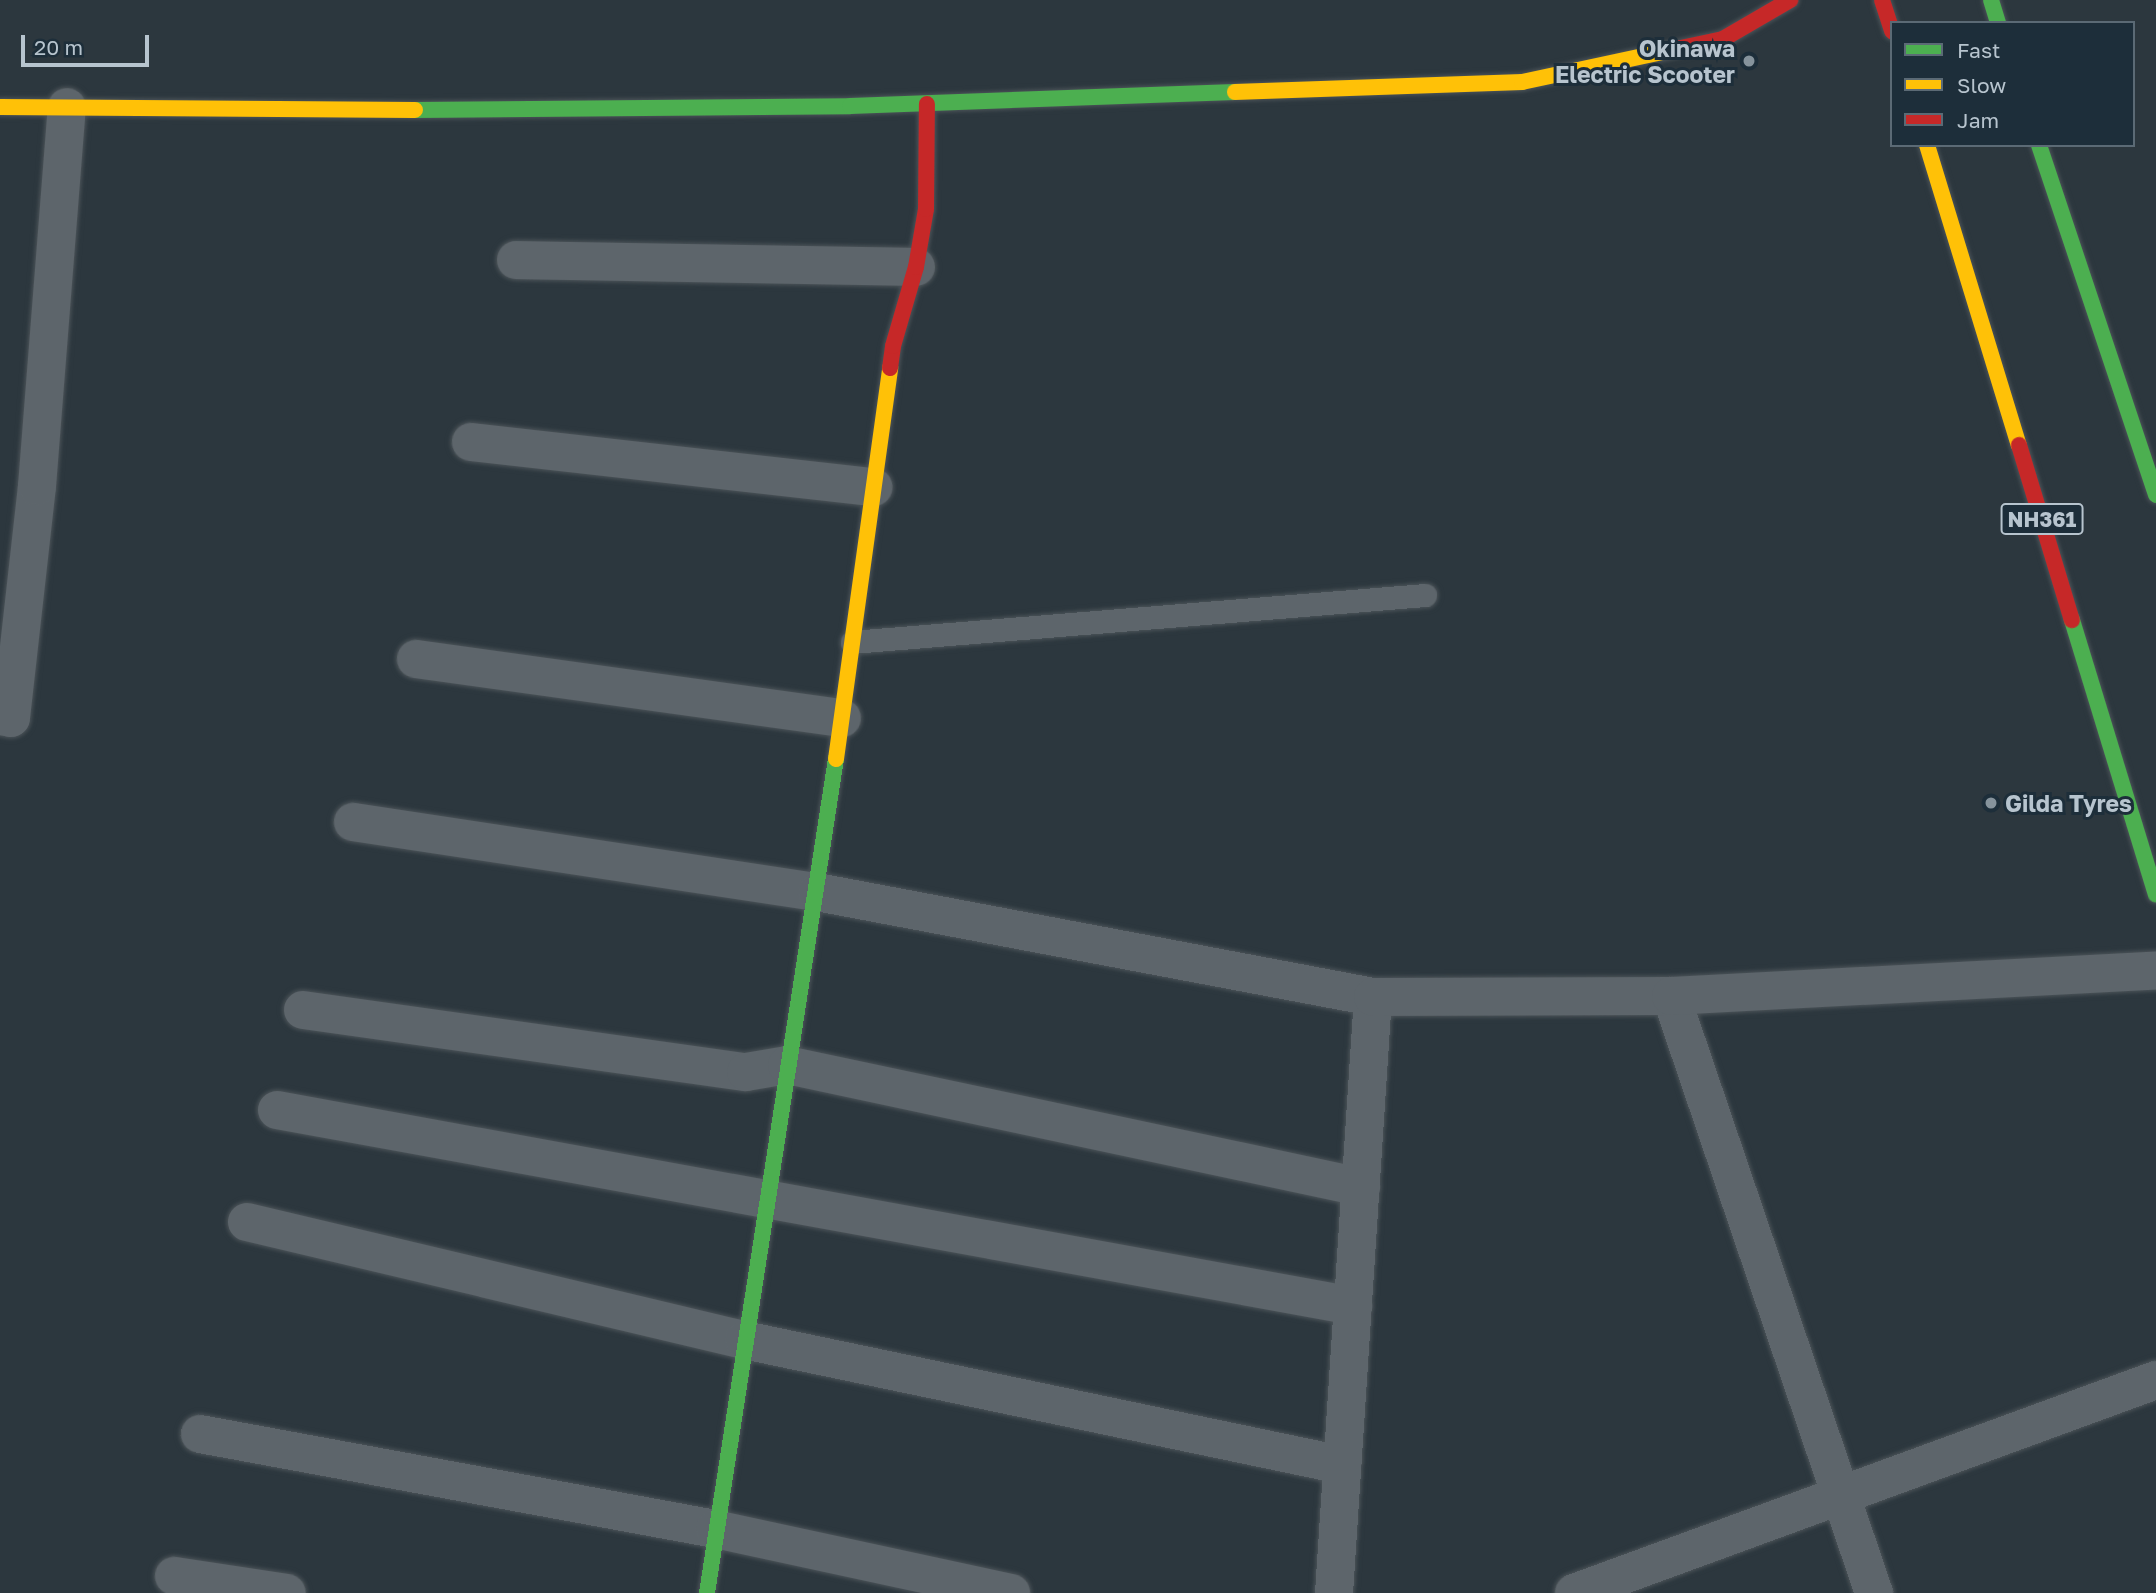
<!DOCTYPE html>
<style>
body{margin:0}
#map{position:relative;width:2156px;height:1593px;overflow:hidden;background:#2c373e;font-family:"Golos Text",sans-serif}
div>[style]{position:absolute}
.roads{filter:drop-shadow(0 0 2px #4b5358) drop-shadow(0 0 2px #4b5358)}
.lane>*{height:23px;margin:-11.5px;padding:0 11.5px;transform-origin:11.5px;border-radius:11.5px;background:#5d656b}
.street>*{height:38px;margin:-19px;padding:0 19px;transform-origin:19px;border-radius:19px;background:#5d656b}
.fast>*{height:16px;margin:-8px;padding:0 8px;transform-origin:8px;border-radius:8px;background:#4caf50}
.slow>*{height:16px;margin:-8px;padding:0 8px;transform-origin:8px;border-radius:8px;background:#ffc107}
.jam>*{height:16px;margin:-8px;padding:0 8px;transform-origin:8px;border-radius:8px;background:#c62828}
.dots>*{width:19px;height:19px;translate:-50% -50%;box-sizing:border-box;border:4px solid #1d2e3a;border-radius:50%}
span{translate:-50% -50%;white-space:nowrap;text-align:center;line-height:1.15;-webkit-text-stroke:6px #1d2e3a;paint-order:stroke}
.shield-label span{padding:2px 5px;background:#1d2e3a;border:2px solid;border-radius:5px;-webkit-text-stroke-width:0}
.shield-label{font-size:21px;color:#b7c4ce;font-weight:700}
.poi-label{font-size:23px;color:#b7c4ce;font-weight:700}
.right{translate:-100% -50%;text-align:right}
.left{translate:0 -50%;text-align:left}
.legend{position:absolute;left:1890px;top:21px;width:245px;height:126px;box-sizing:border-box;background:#1d2e3a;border:2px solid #5b6a75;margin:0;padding:9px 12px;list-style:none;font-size:21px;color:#b7c4ce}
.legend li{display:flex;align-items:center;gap:14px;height:35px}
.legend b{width:35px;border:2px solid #5b6a75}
.scale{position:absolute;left:21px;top:35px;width:128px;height:32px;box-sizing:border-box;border:4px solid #b7c4ce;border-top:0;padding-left:9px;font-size:21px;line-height:24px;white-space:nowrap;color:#b7c4ce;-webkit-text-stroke:5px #1d2e3a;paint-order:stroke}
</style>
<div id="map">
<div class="roads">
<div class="lane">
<div style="left:852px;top:642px;width:575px;rotate:-4.69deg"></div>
</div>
<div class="street">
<div style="left:516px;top:260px;width:400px;rotate:1deg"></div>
<div style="left:471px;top:442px;width:405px;rotate:6.4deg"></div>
<div style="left:416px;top:659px;width:430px;rotate:7.9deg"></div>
<div style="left:0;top:716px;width:11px;rotate:10deg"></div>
<div style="left:11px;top:718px;width:233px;rotate:-83.6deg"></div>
<div style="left:37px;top:486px;width:380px;rotate:-85.5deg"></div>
<div style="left:353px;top:822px;width:469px;rotate:8.6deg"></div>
<div style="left:817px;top:892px;width:566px;rotate:10.69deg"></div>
<div style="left:1671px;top:996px;width:631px;rotate:71.22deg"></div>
<div style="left:303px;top:1010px;width:447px;rotate:8deg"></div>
<div style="left:746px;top:1072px;width:42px;rotate:-9.7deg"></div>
<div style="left:787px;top:1065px;width:587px;rotate:12deg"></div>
<div style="left:277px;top:1110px;width:1094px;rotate:10.32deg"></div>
<div style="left:247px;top:1222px;width:511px;rotate:13.36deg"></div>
<div style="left:744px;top:1340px;width:611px;rotate:11.81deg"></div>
<div style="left:200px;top:1434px;width:524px;rotate:10.45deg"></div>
<div style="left:715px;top:1529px;width:303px;rotate:12.2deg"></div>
<div style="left:174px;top:1576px;width:114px;rotate:8.6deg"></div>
<div style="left:1334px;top:1593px;width:597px;rotate:-86.26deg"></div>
<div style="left:1373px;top:997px;width:298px;rotate:-0.2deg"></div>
<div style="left:1671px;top:996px;width:486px;rotate:-3deg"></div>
<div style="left:1574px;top:1593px;width:620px;rotate:-20.1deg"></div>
</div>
<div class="fast">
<div style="left:1991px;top:0;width:24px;rotate:73deg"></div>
<div style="left:415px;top:110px;width:435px;rotate:-0.5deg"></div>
<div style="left:850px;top:106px;width:385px;rotate:-2.1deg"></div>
<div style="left:2039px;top:145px;width:369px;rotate:71.5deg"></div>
<div style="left:2072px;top:620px;width:287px;rotate:73deg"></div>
<div style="left:707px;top:1593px;width:844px;rotate:-81.21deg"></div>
</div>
<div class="slow">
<div style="left:1235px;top:92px;width:287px;rotate:-2deg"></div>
<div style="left:1522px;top:82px;width:157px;rotate:-12.1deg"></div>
<div style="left:0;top:107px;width:415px;rotate:0.4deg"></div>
<div style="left:1927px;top:145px;width:314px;rotate:73deg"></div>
<div style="left:836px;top:759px;width:395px;rotate:-82.1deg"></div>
</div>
<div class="jam">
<div style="left:1882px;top:0;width:33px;rotate:72deg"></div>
<div style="left:1676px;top:49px;width:48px;rotate:-12deg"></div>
<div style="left:1723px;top:39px;width:78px;rotate:-30.2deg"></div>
<div style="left:890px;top:368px;width:22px;rotate:-82deg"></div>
<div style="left:893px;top:346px;width:82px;rotate:-73.8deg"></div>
<div style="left:916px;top:267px;width:59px;rotate:-80.2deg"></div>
<div style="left:926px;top:209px;width:105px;rotate:-89.5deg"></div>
<div style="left:2019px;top:445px;width:183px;rotate:73.2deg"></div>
</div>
</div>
<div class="dots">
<div style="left:1749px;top:61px;background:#86939c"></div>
<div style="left:1991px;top:803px;background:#86939c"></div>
</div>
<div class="shield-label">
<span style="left:2042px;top:519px">NH361</span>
</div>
<div class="poi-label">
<span class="right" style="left:1735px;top:61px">Okinawa<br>Electric Scooter</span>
<span class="left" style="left:2005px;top:803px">Gilda Tyres</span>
</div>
<ul class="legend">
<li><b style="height:9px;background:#4caf50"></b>Fast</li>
<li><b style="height:9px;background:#ffc107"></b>Slow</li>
<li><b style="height:9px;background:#c62828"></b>Jam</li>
</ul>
<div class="scale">20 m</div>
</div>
